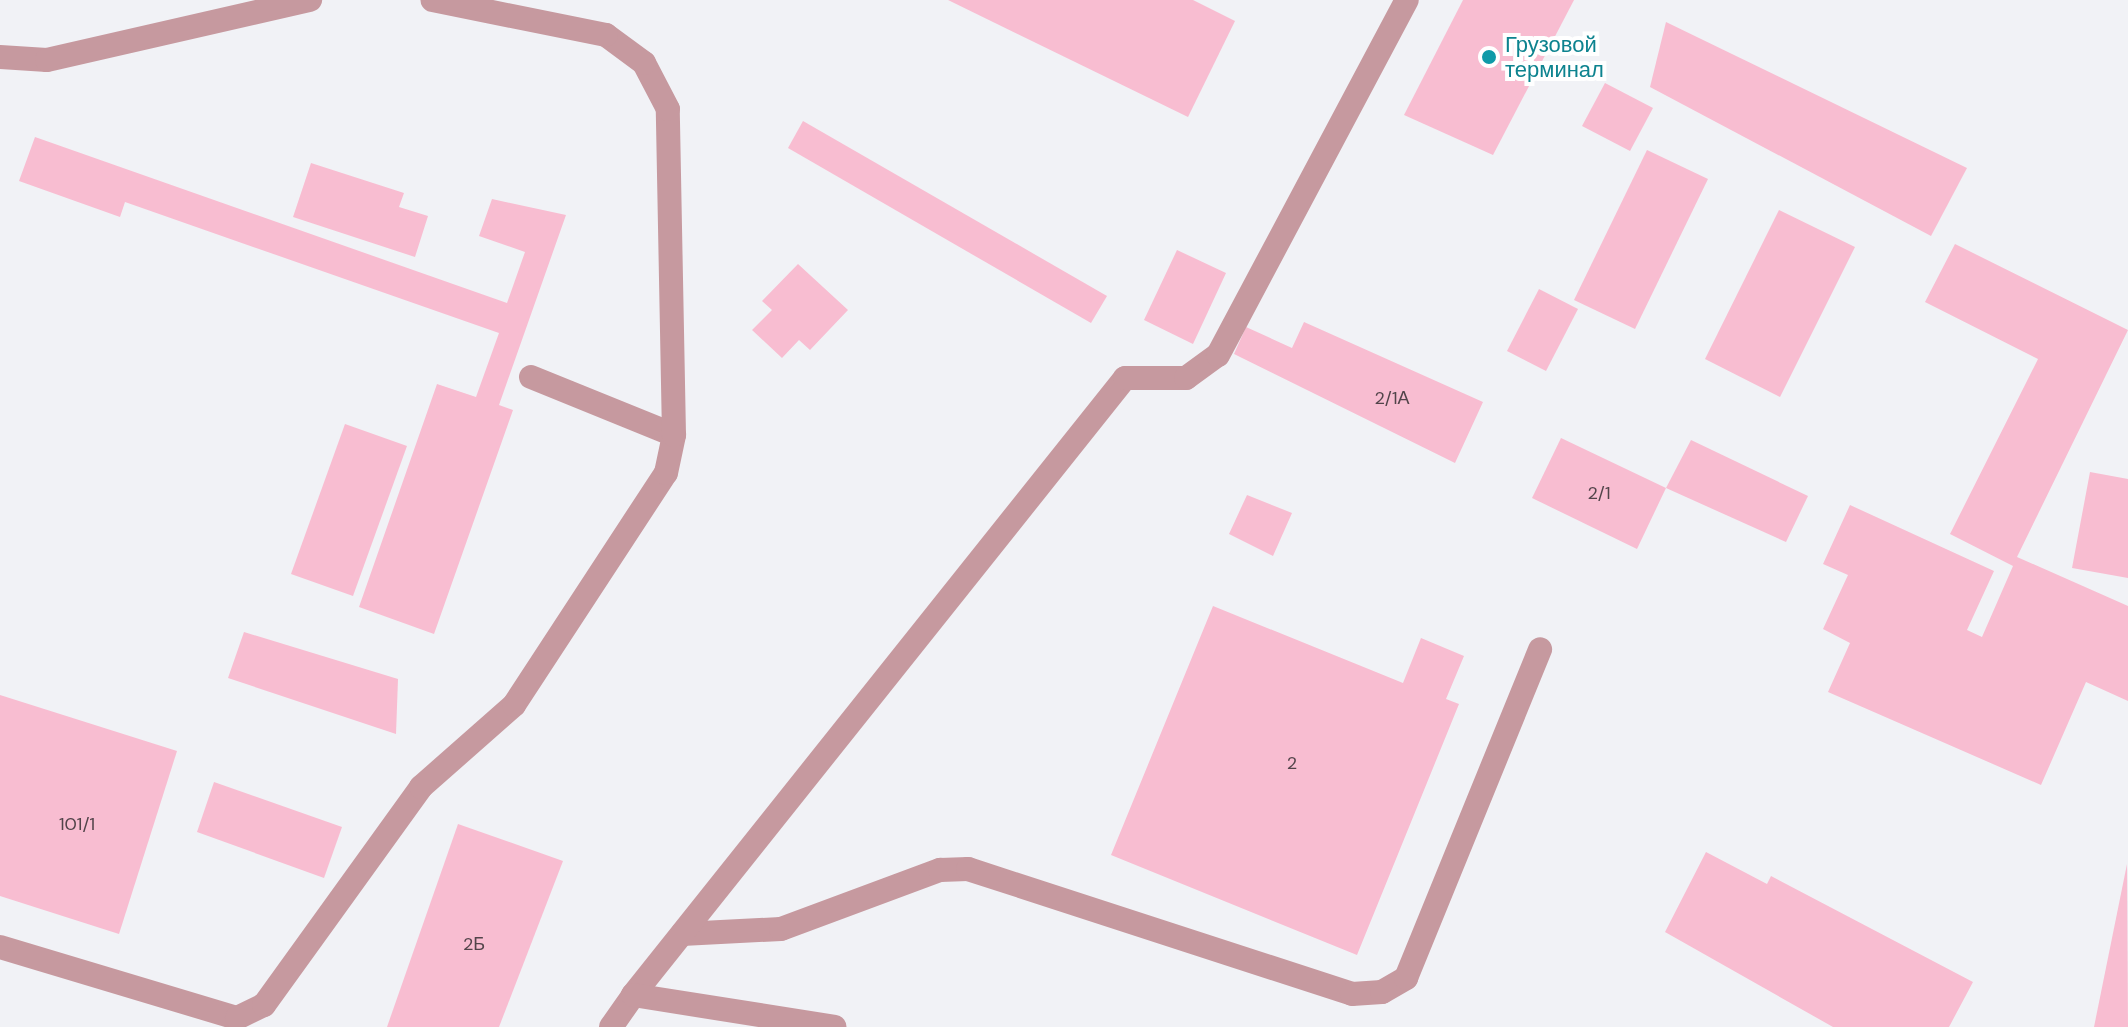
<!DOCTYPE html>
<meta charset="utf-8">
<style>
body{margin:0}
#map{position:relative;width:2128px;height:1027px;overflow:hidden;background:#f1f2f6;font-family:"DM Sans",sans-serif}
div>[style]{position:absolute}
.building>*{inset:0;background:#f8bdd1}
.minor>*{height:24px;margin:-12px;padding:0 12px;transform-origin:12px;border-radius:12px;background:#c6999f}
.dots>*{width:22px;height:22px;translate:-50% -50%;box-sizing:border-box;border:4px solid #fff;border-radius:50%}
span{translate:-50% -50%;white-space:nowrap;text-align:center;line-height:1.15;-webkit-text-stroke:8px #fff;paint-order:stroke}
.number-label{font-size:18px;color:#52444a}
.number-label span{-webkit-text-stroke-width:0}
.culture-label{font-size:22px;color:#0d838f}
.left{translate:0 -50%;text-align:left}
</style>
<div id="map">
<div class="building">
<div style="clip-path:polygon(948px 0,1193px 0,1235px 21px,1188px 117px)"></div>
<div style="clip-path:polygon(1463px 0,1574px 0,1493px 155px,1404px 115px)"></div>
<div style="clip-path:polygon(1666px 22px,1967px 168px,1931px 236px,1650px 87px)"></div>
<div style="clip-path:polygon(1605px 83px,1653px 108px,1630px 151px,1582px 126px)"></div>
<div style="clip-path:polygon(803px 121px,1107px 296px,1091px 323px,788px 148px)"></div>
<div style="clip-path:polygon(35px 137px,507px 303px,525px 252px,479px 236px,492px 199px,566px 215px,499px 405px,513px 410px,434px 634px,359px 607px,437px 384px,476px 397px,499px 333px,125px 202px,120px 217px,19px 181px)"></div>
<div style="clip-path:polygon(1647px 150px,1708px 179px,1635px 329px,1574px 300px)"></div>
<div style="clip-path:polygon(311px 163px,404px 193px,399px 207px,428px 216px,415px 257px,293px 217px)"></div>
<div style="clip-path:polygon(1779px 210px,1855px 247px,1780px 397px,1705px 359px)"></div>
<div style="clip-path:polygon(1955px 244px,2128px 330px,2017px 557px,2128px 606px,2128px 701px,2086px 682px,2041px 785px,1828px 692px,1850px 643px,1823px 629px,1848px 575px,1823px 564px,1850px 505px,1994px 571px,1967px 630px,1982px 637px,2013px 566px,1950px 534px,2038px 359px,1925px 302px)"></div>
<div style="clip-path:polygon(1177px 250px,1226px 273px,1193px 344px,1144px 320px)"></div>
<div style="clip-path:polygon(798px 264px,848px 310px,810px 350px,799px 340px,782px 358px,752px 330px,772px 310px,762px 301px)"></div>
<div style="clip-path:polygon(1539px 289px,1578px 309px,1546px 371px,1507px 351px)"></div>
<div style="clip-path:polygon(1304px 322px,1483px 402px,1455px 463px,1234px 354px,1246px 327px,1292px 348px)"></div>
<div style="clip-path:polygon(345px 424px,407px 446px,353px 596px,291px 574px)"></div>
<div style="clip-path:polygon(1561px 438px,1666px 488px,1637px 549px,1532px 498px)"></div>
<div style="clip-path:polygon(1691px 440px,1808px 496px,1786px 542px,1666px 488px)"></div>
<div style="clip-path:polygon(2090px 472px,2128px 479px,2128px 578px,2072px 568px)"></div>
<div style="clip-path:polygon(1247px 495px,1292px 513px,1273px 556px,1229px 534px)"></div>
<div style="clip-path:polygon(1213px 606px,1403px 683px,1421px 638px,1464px 656px,1446px 699px,1459px 704px,1357px 955px,1111px 855px)"></div>
<div style="clip-path:polygon(244px 632px,398px 679px,396px 734px,228px 678px)"></div>
<div style="clip-path:polygon(0 695px,177px 751px,119px 934px,0 896px)"></div>
<div style="clip-path:polygon(214px 782px,342px 827px,324px 878px,197px 832px)"></div>
<div style="clip-path:polygon(458px 824px,563px 861px,499px 1027px,387px 1027px)"></div>
<div style="clip-path:polygon(1706px 852px,1767px 884px,1771px 876px,1973px 982px,1949px 1027px,1833px 1027px,1665px 932px)"></div>
<div style="clip-path:polygon(2127px 864px,2128px 1027px,2094px 1027px)"></div>
</div>
<div class="minor">
<div style="left:0;top:57px;width:47px;rotate:3.7deg"></div>
<div style="left:47px;top:60px;width:270px;rotate:-12.9deg"></div>
<div style="left:531px;top:377px;width:154px;rotate:22.1deg"></div>
<div style="left:682px;top:934px;width:99px;rotate:-2.9deg"></div>
<div style="left:781px;top:929px;width:170px;rotate:-20.4deg"></div>
<div style="left:940px;top:870px;width:28px;rotate:-2deg"></div>
<div style="left:968px;top:869px;width:404px;rotate:18deg"></div>
<div style="left:1352px;top:994px;width:30px;rotate:-4deg"></div>
<div style="left:1382px;top:992px;width:28px;rotate:-30deg"></div>
<div style="left:1406px;top:978px;width:355px;rotate:-67.8deg"></div>
<div style="left:0;top:947px;width:247px;rotate:16.7deg"></div>
<div style="left:237px;top:1018px;width:30px;rotate:-26deg"></div>
<div style="left:264px;top:1005px;width:269px;rotate:-54.2deg"></div>
<div style="left:421px;top:787px;width:124px;rotate:-41.4deg"></div>
<div style="left:514px;top:705px;width:277px;rotate:-56.8deg"></div>
<div style="left:666px;top:473px;width:39px;rotate:-78deg"></div>
<div style="left:674px;top:435px;width:326px;rotate:-91.1deg"></div>
<div style="left:668px;top:109px;width:52px;rotate:-117.6deg"></div>
<div style="left:644px;top:63px;width:47px;rotate:-143.6deg"></div>
<div style="left:606px;top:35px;width:177px;rotate:-168.6deg"></div>
<div style="left:633px;top:995px;width:789px;rotate:-51.43deg"></div>
<div style="left:1125px;top:378px;width:61px"></div>
<div style="left:1186px;top:378px;width:39px;rotate:-36deg"></div>
<div style="left:1218px;top:355px;width:402px;rotate:-62deg"></div>
<div style="left:611px;top:1027px;width:39px;rotate:-55deg"></div>
<div style="left:633px;top:995px;width:204px;rotate:9deg"></div>
</div>
<div class="dots">
<div style="left:1489px;top:57px;background:#0f9aa8"></div>
</div>
<div class="number-label">
<span style="left:1392px;top:398px">2/1А</span>
<span style="left:1599px;top:493px">2/1</span>
<span style="left:1292px;top:763px">2</span>
<span style="left:77px;top:824px">101/1</span>
<span style="left:474px;top:944px">2Б</span>
</div>
<div class="culture-label">
<span class="left" style="left:1505px;top:57px">Грузовой<br>терминал</span>
</div>
</div>
